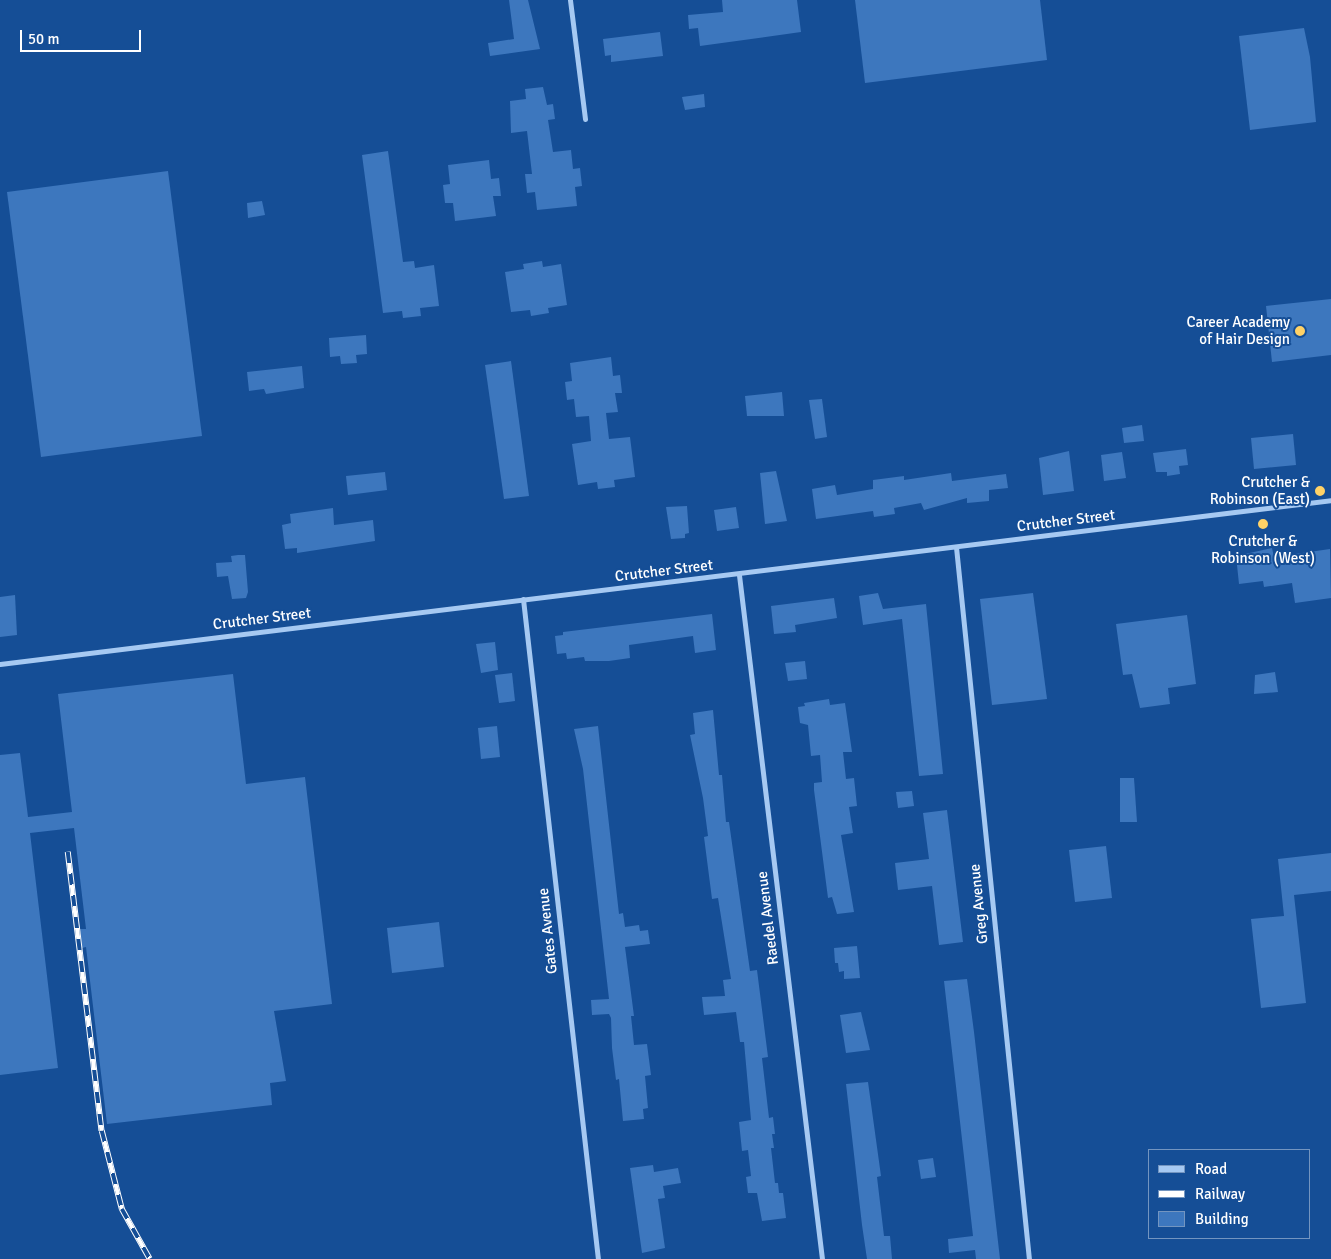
<!DOCTYPE html>
<style>
body{margin:0}
#map{position:relative;width:1331px;height:1259px;overflow:hidden;background:#154e96;font-family:Signika,sans-serif}
div>[style]{position:absolute}
.building>*{inset:0;background:#3d77be}
.street>*{height:5px;margin:-2.5px;padding:0 2.5px;transform-origin:2.5px;border-radius:2.5px;background:#a6c9f2}
.rail>*{height:5.5px;margin-top:-2.75px;transform-origin:0;background:repeating-linear-gradient(90deg,#154e96 0 11px,#fff 0 22px);box-sizing:border-box;border-block:1px solid #fff}
.dots>*{width:14px;height:14px;translate:-50% -50%;box-sizing:border-box;border:2px solid #154e96;border-radius:50%}
span{translate:-50% -50%;white-space:nowrap;text-align:center;line-height:1.15;-webkit-text-stroke:4px #154e96;paint-order:stroke}
.poi-label{font-size:15px;color:#fff}
.right{translate:-100% -50%;text-align:right}
.street-label{font-size:15px;color:#fff}
.legend{position:absolute;left:1148px;top:1149px;width:162px;height:90px;box-sizing:border-box;background:#154e96;border:1px solid #7395c0;margin:0;padding:6px 9px;list-style:none;font-size:15px;color:#fff}
.legend li{display:flex;align-items:center;gap:10px;height:25px}
.legend b{width:25px;border:1px solid #7395c0}
.scale{position:absolute;left:20px;top:30px;width:121px;height:22px;box-sizing:border-box;border:2px solid #fff;border-top:0;padding-left:6px;font-size:15px;line-height:18px;white-space:nowrap;color:#fff;-webkit-text-stroke:4px #154e96;paint-order:stroke}
</style>
<div id="map">
<div class="building">
<div style="clip-path:polygon(509px 0,528px 0,540px 49px,490px 56px,488px 43px,514px 39px)"></div>
<div style="clip-path:polygon(722px 0,797px 0,801px 32px,700px 46px,698px 28px,689px 29px,688px 15px,723px 12px)"></div>
<div style="clip-path:polygon(855px 0,1040px 0,1047px 60px,865px 83px)"></div>
<div style="clip-path:polygon(1304px 28px,1310px 57px,1316px 122px,1250px 130px,1239px 36px)"></div>
<div style="clip-path:polygon(660px 32px,663px 56px,611px 62px,611px 55px,605px 56px,603px 39px)"></div>
<div style="clip-path:polygon(543px 87px,547px 105px,553px 104px,555px 119px,548px 120px,553px 152px,571px 150px,573px 169px,580px 168px,582px 186px,575px 187px,577px 206px,537px 210px,535px 192px,527px 193px,525px 174px,532px 174px,527px 131px,511px 133px,510px 101px,526px 99px,525px 89px)"></div>
<div style="clip-path:polygon(704px 94px,705px 107px,685px 110px,682px 97px)"></div>
<div style="clip-path:polygon(388px 151px,403px 262px,414px 261px,415px 268px,434px 265px,439px 306px,420px 308px,421px 316px,403px 318px,402px 311px,383px 313px,362px 155px)"></div>
<div style="clip-path:polygon(489px 160px,491px 179px,499px 178px,501px 196px,493px 196px,496px 216px,455px 221px,453px 203px,445px 203px,443px 185px,450px 184px,448px 165px)"></div>
<div style="clip-path:polygon(168px 171px,202px 436px,41px 457px,7px 192px)"></div>
<div style="clip-path:polygon(262px 201px,265px 215px,248px 218px,247px 203px)"></div>
<div style="clip-path:polygon(542px 261px,543px 267px,561px 264px,567px 305px,548px 308px,549px 313px,531px 316px,530px 310px,511px 312px,505px 272px,524px 269px,523px 264px)"></div>
<div style="clip-path:polygon(1331px 299px,1331px 355px,1272px 362px,1266px 306px)"></div>
<div style="clip-path:polygon(366px 335px,367px 354px,356px 355px,357px 363px,341px 364px,340px 356px,330px 357px,329px 338px)"></div>
<div style="clip-path:polygon(611px 357px,613px 376px,620px 375px,622px 393px,615px 393px,618px 412px,606px 413px,609px 439px,630px 437px,635px 477px,614px 480px,615px 487px,598px 489px,597px 482px,578px 485px,572px 444px,591px 441px,589px 416px,576px 417px,574px 399px,567px 400px,565px 382px,572px 381px,570px 363px)"></div>
<div style="clip-path:polygon(511px 361px,529px 496px,504px 499px,485px 365px)"></div>
<div style="clip-path:polygon(302px 366px,304px 388px,266px 394px,264px 389px,249px 391px,247px 372px)"></div>
<div style="clip-path:polygon(782px 392px,784px 416px,747px 416px,745px 396px)"></div>
<div style="clip-path:polygon(822px 399px,827px 437px,815px 439px,809px 400px)"></div>
<div style="clip-path:polygon(1142px 425px,1144px 441px,1124px 443px,1122px 428px)"></div>
<div style="clip-path:polygon(1293px 434px,1296px 465px,1254px 469px,1251px 438px)"></div>
<div style="clip-path:polygon(1186px 449px,1188px 465px,1179px 466px,1180px 474px,1167px 476px,1167px 472px,1156px 472px,1153px 453px)"></div>
<div style="clip-path:polygon(1069px 451px,1074px 491px,1043px 495px,1039px 458px)"></div>
<div style="clip-path:polygon(1122px 452px,1126px 478px,1104px 481px,1101px 455px)"></div>
<div style="clip-path:polygon(776px 471px,787px 521px,765px 524px,760px 473px)"></div>
<div style="clip-path:polygon(385px 472px,387px 490px,348px 495px,346px 476px)"></div>
<div style="clip-path:polygon(951px 473px,952px 481px,1006px 474px,1008px 488px,989px 490px,989px 501px,967px 503px,967px 498px,924px 510px,921px 503px,894px 508px,895px 514px,874px 517px,873px 511px,816px 519px,812px 489px,835px 485px,837px 495px,873px 489px,873px 480px,904px 476px,904px 480px)"></div>
<div style="clip-path:polygon(687px 506px,689px 533px,685px 534px,685px 538px,671px 539px,666px 507px)"></div>
<div style="clip-path:polygon(736px 507px,739px 528px,717px 531px,714px 510px)"></div>
<div style="clip-path:polygon(333px 508px,334px 525px,373px 520px,375px 541px,297px 553px,297px 548px,285px 549px,282px 525px,291px 523px,290px 514px)"></div>
<div style="clip-path:polygon(1272px 548px,1274px 557px,1330px 549px,1331px 598px,1295px 603px,1292px 583px,1264px 587px,1263px 581px,1239px 584px,1236px 556px)"></div>
<div style="clip-path:polygon(238px 555px,245px 555px,248px 592px,246px 598px,232px 599px,228px 576px,217px 577px,216px 563px,232px 562px,231px 556px)"></div>
<div style="clip-path:polygon(878px 593px,883px 609px,926px 604px,943px 774px,919px 776px,902px 619px,863px 625px,859px 596px)"></div>
<div style="clip-path:polygon(1033px 593px,1047px 699px,992px 705px,980px 599px)"></div>
<div style="clip-path:polygon(15px 595px,17px 635px,0 637px,0 597px)"></div>
<div style="clip-path:polygon(834px 598px,837px 618px,795px 625px,796px 632px,774px 634px,771px 606px)"></div>
<div style="clip-path:polygon(712px 614px,716px 650px,695px 653px,693px 636px,629px 645px,630px 658px,609px 661px,585px 661px,584px 657px,567px 659px,566px 653px,557px 654px,555px 636px,563px 635px,563px 632px)"></div>
<div style="clip-path:polygon(1187px 615px,1196px 684px,1168px 688px,1170px 704px,1140px 708px,1132px 674px,1123px 675px,1116px 624px)"></div>
<div style="clip-path:polygon(495px 642px,498px 670px,481px 673px,476px 644px)"></div>
<div style="clip-path:polygon(805px 661px,807px 679px,788px 681px,785px 663px)"></div>
<div style="clip-path:polygon(1275px 672px,1278px 692px,1254px 694px,1255px 675px)"></div>
<div style="clip-path:polygon(512px 673px,515px 701px,499px 703px,495px 675px)"></div>
<div style="clip-path:polygon(233px 674px,246px 784px,305px 777px,332px 1004px,274px 1011px,286px 1081px,270px 1083px,272px 1105px,107px 1124px,86px 947px,82px 948px,80px 929px,86px 929px,74px 828px,30px 833px,58px 1068px,0 1075px,0 755px,20px 753px,28px 817px,72px 812px,58px 694px)"></div>
<div style="clip-path:polygon(829px 699px,830px 705px,845px 703px,852px 752px,843px 752px,846px 779px,854px 778px,857px 806px,849px 807px,853px 833px,841px 835px,854px 912px,837px 914px,832px 897px,828px 898px,814px 790px,814px 783px,822px 782px,820px 755px,811px 756px,808px 725px,800px 723px,798px 707px,805px 706px,804px 703px)"></div>
<div style="clip-path:polygon(713px 710px,719px 775px,722px 775px,726px 822px,729px 822px,750px 971px,757px 970px,768px 1057px,762px 1058px,769px 1118px,773px 1117px,775px 1134px,772px 1134px,774px 1148px,771px 1148px,775px 1183px,778px 1183px,779px 1193px,783px 1193px,786px 1218px,762px 1221px,757px 1193px,748px 1193px,746px 1177px,751px 1176px,748px 1150px,742px 1151px,739px 1122px,751px 1120px,744px 1042px,740px 1042px,736px 1012px,704px 1015px,702px 997px,725px 996px,723px 980px,731px 979px,718px 898px,712px 899px,704px 837px,708px 836px,703px 798px,690px 735px,695px 734px,693px 713px)"></div>
<div style="clip-path:polygon(497px 726px,500px 757px,481px 759px,478px 728px)"></div>
<div style="clip-path:polygon(598px 726px,619px 914px,623px 913px,625px 927px,639px 925px,640px 931px,648px 930px,650px 944px,625px 947px,634px 1016px,631px 1016px,634px 1045px,647px 1044px,651px 1075px,645px 1076px,648px 1108px,643px 1109px,644px 1119px,623px 1121px,619px 1079px,616px 1080px,612px 1048px,611px 1018px,609px 1014px,592px 1015px,591px 1000px,609px 999px,583px 769px,574px 729px)"></div>
<div style="clip-path:polygon(1120px 778px,1134px 778px,1137px 822px,1120px 822px)"></div>
<div style="clip-path:polygon(912px 791px,914px 806px,898px 808px,896px 792px)"></div>
<div style="clip-path:polygon(947px 810px,963px 942px,939px 945px,932px 886px,898px 890px,895px 863px,929px 859px,923px 813px)"></div>
<div style="clip-path:polygon(1106px 846px,1112px 898px,1075px 902px,1069px 850px)"></div>
<div style="clip-path:polygon(1331px 853px,1331px 891px,1294px 895px,1306px 1003px,1261px 1008px,1251px 919px,1284px 916px,1278px 859px)"></div>
<div style="clip-path:polygon(439px 922px,444px 967px,392px 973px,387px 928px)"></div>
<div style="clip-path:polygon(857px 946px,860px 978px,844px 979px,844px 971px,839px 972px,838px 963px,835px 963px,834px 948px)"></div>
<div style="clip-path:polygon(967px 979px,974px 1032px,1000px 1259px,976px 1259px,975px 1250px,949px 1253px,948px 1239px,973px 1236px,944px 981px)"></div>
<div style="clip-path:polygon(861px 1012px,870px 1050px,846px 1053px,840px 1015px)"></div>
<div style="clip-path:polygon(868px 1082px,881px 1176px,877px 1177px,884px 1236px,890px 1236px,892px 1259px,867px 1259px,862px 1225px,846px 1084px)"></div>
<div style="clip-path:polygon(933px 1158px,936px 1177px,921px 1179px,918px 1160px)"></div>
<div style="clip-path:polygon(653px 1165px,654px 1172px,678px 1168px,681px 1183px,663px 1186px,665px 1198px,658px 1199px,665px 1248px,642px 1253px,630px 1168px)"></div>
</div>
<div class="street">
<div style="left:570px;top:0;width:120px;rotate:82.8deg"></div>
<div style="left:956px;top:547px;width:716px;rotate:84.15deg"></div>
<div style="left:739px;top:575px;width:689px;rotate:83.08deg"></div>
<div style="left:523px;top:599px;width:664px;rotate:83.52deg"></div>
<div style="left:0;top:664px;width:1341px;rotate:-7.02deg"></div>
</div>
<div class="rail">
<div style="left:68px;top:852px;width:281px;rotate:83.1deg"></div>
<div style="left:102px;top:1131px;width:81px;rotate:75.6deg"></div>
<div style="left:122px;top:1209px;width:57px;rotate:60.8deg"></div>
</div>
<div class="dots">
<div style="left:1300px;top:331px;background:#ffd267"></div>
<div style="left:1320px;top:491px;background:#ffd267"></div>
<div style="left:1263px;top:524px;background:#ffd267"></div>
</div>
<div class="poi-label">
<span class="right" style="left:1290px;top:331px">Career Academy<br>of Hair Design</span>
<span class="right" style="left:1310px;top:491px">Crutcher &amp;<br>Robinson (East)</span>
<span style="left:1263px;top:550px">Crutcher &amp;<br>Robinson (West)</span>
</div>
<div class="street-label">
<span style="left:1066px;top:521px;rotate:-7deg">Crutcher Street</span>
<span style="left:664px;top:571px;rotate:-7deg">Crutcher Street</span>
<span style="left:262px;top:619px;rotate:-7deg">Crutcher Street</span>
<span style="left:979px;top:904px;rotate:-96deg">Greg Avenue</span>
<span style="left:768px;top:918px;rotate:-97deg">Raedel Avenue</span>
<span style="left:548px;top:931px;rotate:-96deg">Gates Avenue</span>
</div>
<ul class="legend">
<li><b style="height:6px;background:#a6c9f2"></b>Road</li>
<li><b style="height:6px;background:#fff"></b>Railway</li>
<li><b style="height:14px;background:#3d77be"></b>Building</li>
</ul>
<div class="scale">50 m</div>
</div>
